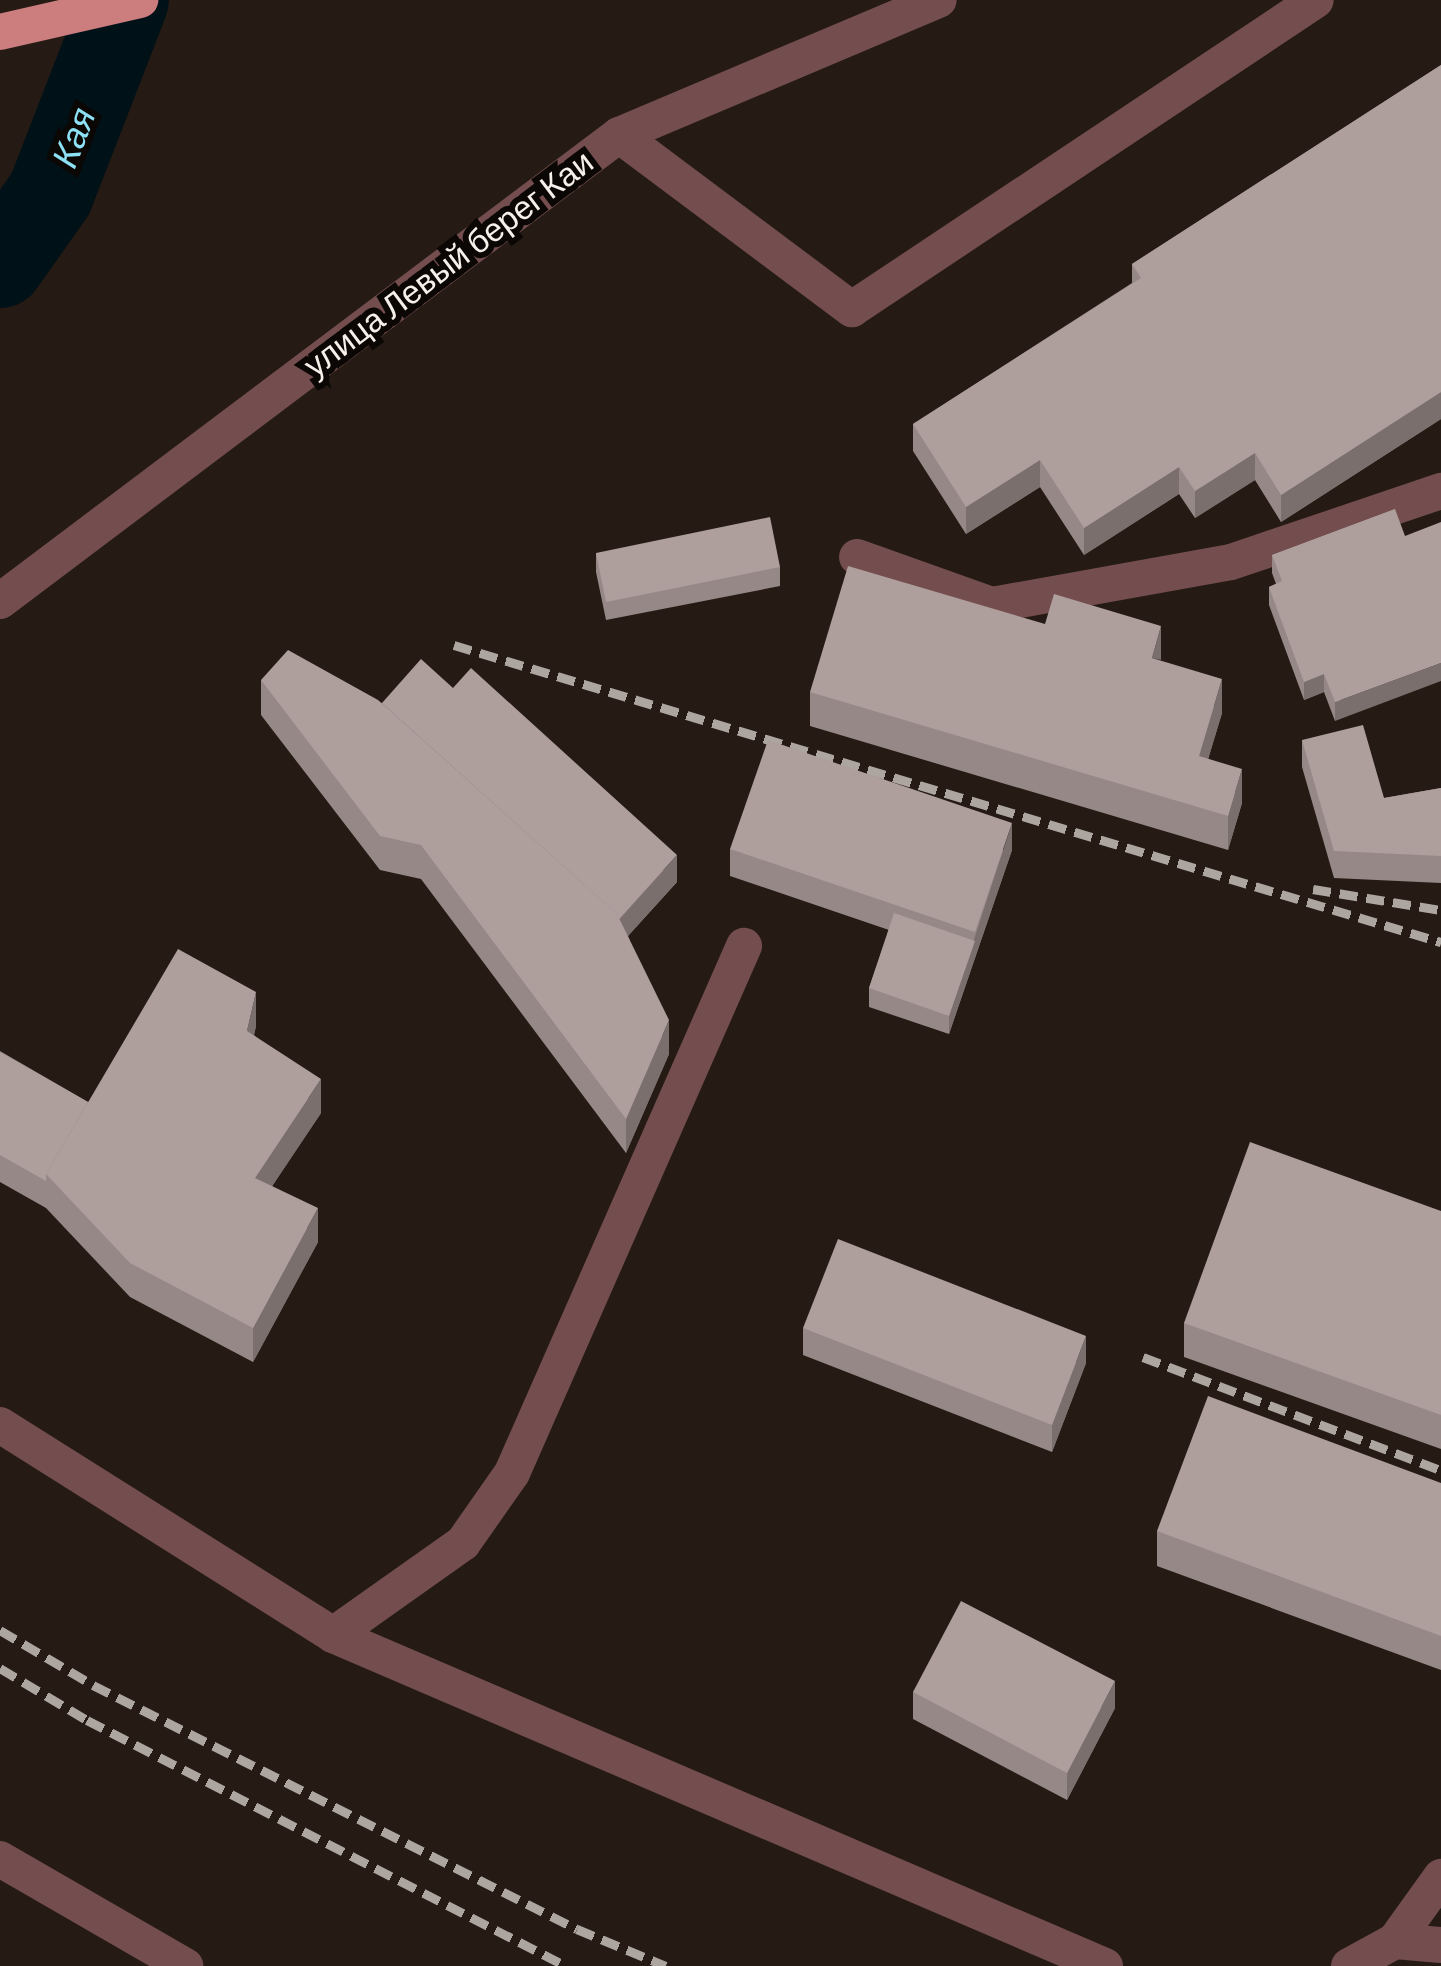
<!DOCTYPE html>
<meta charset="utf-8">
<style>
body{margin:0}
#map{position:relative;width:1441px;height:1966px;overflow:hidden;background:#251b14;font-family:Barlow,sans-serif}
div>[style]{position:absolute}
.river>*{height:87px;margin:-43.5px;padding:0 43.5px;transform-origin:43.5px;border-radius:43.5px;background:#001117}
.minor>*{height:36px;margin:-18px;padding:0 18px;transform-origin:18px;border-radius:18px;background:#744e4e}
.major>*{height:36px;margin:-18px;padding:0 18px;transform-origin:18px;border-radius:18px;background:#cc7e7f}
.rail>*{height:9px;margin-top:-4.5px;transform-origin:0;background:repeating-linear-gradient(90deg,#ada5a0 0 18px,transparent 0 27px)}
.wall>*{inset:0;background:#968886}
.shaded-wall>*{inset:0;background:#7a6f6d}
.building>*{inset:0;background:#ae9e9c}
span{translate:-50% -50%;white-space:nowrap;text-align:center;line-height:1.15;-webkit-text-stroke:12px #0b0705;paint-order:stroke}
.street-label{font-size:33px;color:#f6f0eb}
.water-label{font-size:36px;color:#8ee0f5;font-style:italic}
</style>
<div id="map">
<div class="river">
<div style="left:0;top:264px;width:87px;rotate:-54.8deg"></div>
<div style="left:50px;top:193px;width:207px;rotate:-68.8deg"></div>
</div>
<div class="minor">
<div style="left:619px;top:135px;width:291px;rotate:36.8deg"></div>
<div style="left:852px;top:309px;width:557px;rotate:-33.66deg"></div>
<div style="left:857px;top:557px;width:143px;rotate:19.6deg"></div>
<div style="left:992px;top:605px;width:243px;rotate:-10.2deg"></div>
<div style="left:1231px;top:562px;width:222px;rotate:-18.7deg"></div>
<div style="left:0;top:601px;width:775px;rotate:-36.97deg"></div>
<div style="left:619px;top:135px;width:347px;rotate:-22.9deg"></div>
<div style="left:0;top:1425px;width:394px;rotate:32.2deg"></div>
<div style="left:333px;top:1635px;width:840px;rotate:23.21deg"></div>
<div style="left:333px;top:1635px;width:159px;rotate:-35.3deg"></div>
<div style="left:463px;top:1543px;width:85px;rotate:-55deg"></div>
<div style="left:512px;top:1473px;width:576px;rotate:-66.24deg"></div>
<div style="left:0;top:1859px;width:214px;rotate:30deg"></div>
<div style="left:1395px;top:1941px;width:46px;rotate:5deg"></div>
<div style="left:1349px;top:1966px;width:52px;rotate:-28.5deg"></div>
<div style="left:1395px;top:1941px;width:79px;rotate:-54.3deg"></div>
</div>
<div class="major">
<div style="left:0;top:32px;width:144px;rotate:-12.9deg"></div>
</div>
<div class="rail">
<div style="left:454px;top:645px;width:1031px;rotate:16.75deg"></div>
<div style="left:1313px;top:889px;width:130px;rotate:9.3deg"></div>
<div style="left:1143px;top:1357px;width:319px;rotate:20.8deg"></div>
<div style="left:0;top:1630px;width:108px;rotate:30.6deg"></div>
<div style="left:93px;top:1685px;width:542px;rotate:26.75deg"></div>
<div style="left:577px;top:1929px;width:96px;rotate:22.6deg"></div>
<div style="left:0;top:1668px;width:101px;rotate:30.9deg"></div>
<div style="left:87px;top:1720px;width:538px;rotate:27.18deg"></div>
</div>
<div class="wall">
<div style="clip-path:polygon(1441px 65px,1441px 419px,1281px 522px,1255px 480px,1195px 518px,1179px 494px,1084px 555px,1040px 487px,966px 534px,913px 451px,913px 424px,1132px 283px,1132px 264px)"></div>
<div style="clip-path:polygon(1395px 509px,1335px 721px,1324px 692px,1304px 700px,1269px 605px,1269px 587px,1276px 584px,1272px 573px,1272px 555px)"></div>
<div style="clip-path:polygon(596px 553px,780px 567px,780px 586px,606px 620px,596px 572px)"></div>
<div style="clip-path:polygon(1161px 661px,1222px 713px,1208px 759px,1242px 803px,1228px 850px,810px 726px,810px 692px)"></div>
<div style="clip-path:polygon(261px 680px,382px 703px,453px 688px,677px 882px,628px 936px,669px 1054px,626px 1153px,421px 879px,380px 870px,261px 715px)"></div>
<div style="clip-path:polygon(1302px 740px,1384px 798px,1441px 788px,1441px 883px,1334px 878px,1302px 767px)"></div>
<div style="clip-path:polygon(730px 849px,1012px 850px,949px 1034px,869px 1007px,869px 988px,889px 930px,730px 876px)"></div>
<div style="clip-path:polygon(256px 1026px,254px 1035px,321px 1113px,272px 1186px,318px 1242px,253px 1362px,130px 1297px,46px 1208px,0 1182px,0 1051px,88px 1102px)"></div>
<div style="clip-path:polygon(1441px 1211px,1441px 1449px,1184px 1357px,1184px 1323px)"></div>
<div style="clip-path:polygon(803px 1328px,1086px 1363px,1052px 1452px,803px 1355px)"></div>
<div style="clip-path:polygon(1441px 1483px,1441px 1670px,1157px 1566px,1157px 1531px)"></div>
<div style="clip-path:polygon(913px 1692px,1115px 1708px,1067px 1800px,913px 1719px)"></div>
</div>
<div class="shaded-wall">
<div style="clip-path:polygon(1441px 392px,1441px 419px,1281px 522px,1281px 495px)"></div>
<div style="clip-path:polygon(1255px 453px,1255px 480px,1195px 518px,1195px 491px)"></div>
<div style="clip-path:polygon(1040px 460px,1040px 487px,966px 534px,966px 507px)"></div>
<div style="clip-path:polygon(1179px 467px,1179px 494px,1084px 555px,1084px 528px)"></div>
<div style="clip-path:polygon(1161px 626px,1161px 660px,1152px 658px)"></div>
<div style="clip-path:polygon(1441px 663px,1441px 681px,1335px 721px,1335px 702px)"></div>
<div style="clip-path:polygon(1324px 674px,1324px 692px,1304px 700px,1304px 682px)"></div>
<div style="clip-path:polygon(1222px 679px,1222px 713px,1199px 790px,1199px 756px)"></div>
<div style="clip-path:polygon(1242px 769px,1242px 803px,1228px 850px,1228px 816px)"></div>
<div style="clip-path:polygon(1012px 823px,1012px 850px,949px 1034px,949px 1016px)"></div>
<div style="clip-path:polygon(677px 855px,677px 882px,617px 948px,617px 922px)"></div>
<div style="clip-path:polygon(256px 992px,256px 1026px,247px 1065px,247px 1031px)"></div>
<div style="clip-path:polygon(669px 1020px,669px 1054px,626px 1153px,626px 1119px)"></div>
<div style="clip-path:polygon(321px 1079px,321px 1113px,255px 1212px,255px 1178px)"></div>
<div style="clip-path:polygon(318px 1208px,318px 1242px,253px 1362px,253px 1328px)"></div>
<div style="clip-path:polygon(1086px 1336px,1086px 1363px,1052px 1452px,1052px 1425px)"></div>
<div style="clip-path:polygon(1115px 1681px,1115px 1708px,1067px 1800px,1067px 1773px)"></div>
</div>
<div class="building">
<div style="clip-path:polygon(1441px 65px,1441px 392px,1281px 495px,1255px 453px,1195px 491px,1179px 467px,1084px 528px,1040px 460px,966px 507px,913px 424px,1141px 278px,1132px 264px)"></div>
<div style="clip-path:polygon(1395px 509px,1405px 536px,1441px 522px,1441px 663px,1335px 702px,1324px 674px,1304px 682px,1269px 587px,1282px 581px,1272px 555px)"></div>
<div style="clip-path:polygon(770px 517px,780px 567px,606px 602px,596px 553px)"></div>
<div style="clip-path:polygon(848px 566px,1045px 624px,1054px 594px,1161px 626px,1152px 658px,1222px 679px,1199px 756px,1242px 769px,1228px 816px,810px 692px)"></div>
<div style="clip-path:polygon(288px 650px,378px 700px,617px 914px,669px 1020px,626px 1119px,421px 845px,380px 836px,261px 680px)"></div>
<div style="clip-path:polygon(421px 659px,453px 688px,471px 668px,677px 855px,619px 919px,617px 914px,382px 703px)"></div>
<div style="clip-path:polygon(1363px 725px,1384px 798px,1441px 788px,1441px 856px,1334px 851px,1302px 740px)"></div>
<div style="clip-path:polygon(768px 740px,1012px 823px,975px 932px,730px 849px)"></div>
<div style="clip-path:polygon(894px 913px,975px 941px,949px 1016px,869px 988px)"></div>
<div style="clip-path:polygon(178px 949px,256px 992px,247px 1031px,321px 1079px,255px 1178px,318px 1208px,253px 1328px,130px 1263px,46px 1174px)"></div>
<div style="clip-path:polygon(0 1052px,88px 1102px,46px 1174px,46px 1181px,0 1155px)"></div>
<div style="clip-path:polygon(1250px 1142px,1441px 1211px,1441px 1415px,1184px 1323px)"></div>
<div style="clip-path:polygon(838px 1239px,1086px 1336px,1052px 1425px,803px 1328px)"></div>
<div style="clip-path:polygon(1208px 1396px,1441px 1483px,1441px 1636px,1157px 1531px)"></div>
<div style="clip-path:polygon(961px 1601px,1115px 1681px,1067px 1773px,913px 1692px)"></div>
</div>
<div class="street-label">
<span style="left:448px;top:263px;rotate:-37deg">улица Левый берег Каи</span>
</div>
<div class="water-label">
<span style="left:72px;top:137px;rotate:-69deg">Кая</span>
</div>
</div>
